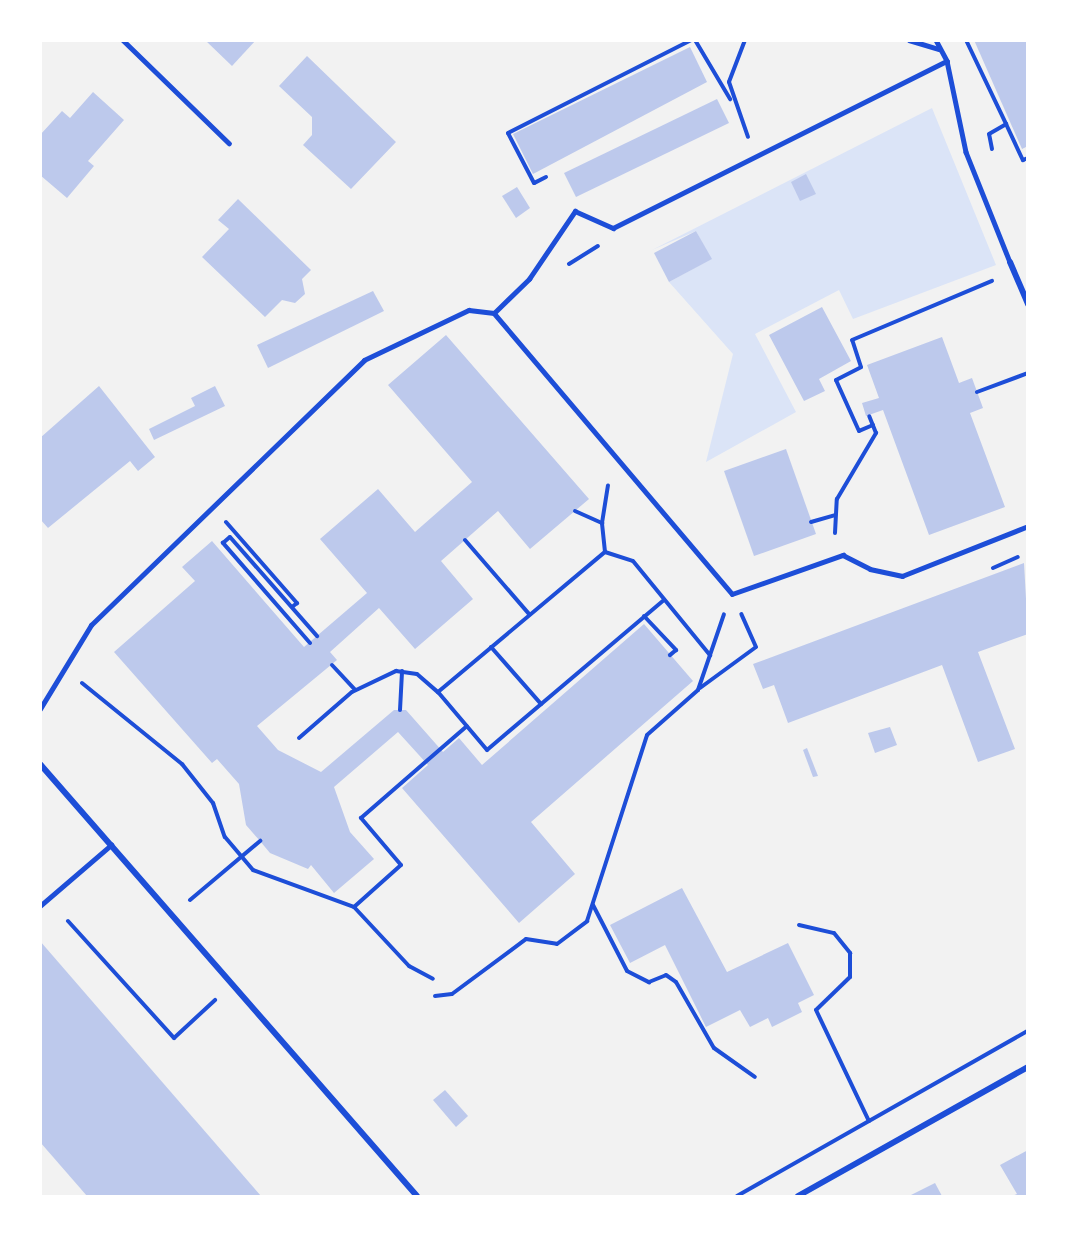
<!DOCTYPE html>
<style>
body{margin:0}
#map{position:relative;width:1068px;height:1237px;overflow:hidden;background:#f2f2f2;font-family:"Nunito Sans",sans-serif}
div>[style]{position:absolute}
.green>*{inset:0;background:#dbe4f7}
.building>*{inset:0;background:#bdc9ec}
.path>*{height:4px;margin:-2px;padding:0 2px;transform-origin:2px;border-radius:2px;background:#1d4ed8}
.service>*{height:4.5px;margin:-2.25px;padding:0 2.25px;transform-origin:2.25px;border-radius:2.25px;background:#1d4ed8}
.minor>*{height:6px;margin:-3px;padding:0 3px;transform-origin:3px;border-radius:3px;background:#1d4ed8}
span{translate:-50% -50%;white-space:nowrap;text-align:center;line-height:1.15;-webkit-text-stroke:6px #fff;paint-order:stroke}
.frame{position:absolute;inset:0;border:42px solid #fff;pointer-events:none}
</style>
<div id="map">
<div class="green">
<div style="clip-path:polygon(932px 108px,996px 265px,853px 319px,839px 290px,755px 334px,796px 412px,706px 462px,733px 354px,669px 282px,711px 259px,696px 231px,652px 250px)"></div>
</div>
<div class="building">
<div style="clip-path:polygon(205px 40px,256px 40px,232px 66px)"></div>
<div style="clip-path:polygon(974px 40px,1028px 40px,1028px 146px,1022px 149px)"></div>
<div style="clip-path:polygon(690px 47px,707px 82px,533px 174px,513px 134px)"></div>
<div style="clip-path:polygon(307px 56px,396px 142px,351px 189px,303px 145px,312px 135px,312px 117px,279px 86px)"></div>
<div style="clip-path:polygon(93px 92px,124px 120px,88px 161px,94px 166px,67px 198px,40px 175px,40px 135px,62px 111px,70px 118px)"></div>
<div style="clip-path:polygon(717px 99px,729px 123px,576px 197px,564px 173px)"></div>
<div style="clip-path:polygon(806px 174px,816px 194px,800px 201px,791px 182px)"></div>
<div style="clip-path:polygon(517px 187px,530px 208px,516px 218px,502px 196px)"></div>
<div style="clip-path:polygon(238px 199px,311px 270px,302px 279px,305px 294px,295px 303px,282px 300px,265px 317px,202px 257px,229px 229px,218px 220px)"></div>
<div style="clip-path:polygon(696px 231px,712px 259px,669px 282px,654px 253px)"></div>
<div style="clip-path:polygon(373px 291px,384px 311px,268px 368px,257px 345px)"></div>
<div style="clip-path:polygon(822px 307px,851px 361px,819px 379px,825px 391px,804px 401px,769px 335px)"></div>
<div style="clip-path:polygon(446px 335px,589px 499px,530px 549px,498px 511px,441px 561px,473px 599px,415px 649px,379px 608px,330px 652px,337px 660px,257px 726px,278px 750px,321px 772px,394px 710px,406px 710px,443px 752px,459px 738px,482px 765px,644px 624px,693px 681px,531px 822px,575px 874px,519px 923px,402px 788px,428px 765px,398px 732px,334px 787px,350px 832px,374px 859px,334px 893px,311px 865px,308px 869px,270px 853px,260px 841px,246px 825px,239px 784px,217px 759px,212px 763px,114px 652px,195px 581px,182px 567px,212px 541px,304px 647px,367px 593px,320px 539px,378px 489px,415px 532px,472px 482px,388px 385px)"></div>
<div style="clip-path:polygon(942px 337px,959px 383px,972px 378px,983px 408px,970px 413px,1005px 507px,929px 535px,883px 410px,866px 416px,862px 403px,879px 398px,867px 365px)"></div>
<div style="clip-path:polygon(99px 386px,155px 457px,138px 471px,130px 461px,48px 528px,40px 519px,40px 438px)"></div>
<div style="clip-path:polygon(215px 386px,225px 406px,154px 440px,149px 429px,195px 406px,191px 398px)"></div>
<div style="clip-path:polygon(786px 449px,816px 534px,754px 556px,724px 471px)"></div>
<div style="clip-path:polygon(1024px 563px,1028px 634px,978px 652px,1015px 749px,978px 762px,942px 665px,788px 723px,774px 685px,763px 689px,753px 664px)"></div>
<div style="clip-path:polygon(890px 727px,897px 745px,875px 753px,868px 733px)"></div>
<div style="clip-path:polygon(807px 748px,818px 776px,813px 777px,803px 750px)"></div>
<div style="clip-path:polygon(682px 888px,727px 972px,788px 943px,814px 995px,798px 1003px,802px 1012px,772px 1027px,768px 1018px,750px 1027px,740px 1010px,706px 1027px,665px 945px,630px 963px,610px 925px)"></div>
<div style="clip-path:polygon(40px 941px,261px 1196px,87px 1196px,40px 1142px)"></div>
<div style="clip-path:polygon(445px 1090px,468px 1116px,456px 1127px,433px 1100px)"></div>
<div style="clip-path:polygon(1028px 1150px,1028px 1196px,1012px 1196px,1017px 1194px,1000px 1165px)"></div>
<div style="clip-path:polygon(935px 1183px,942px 1196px,909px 1196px)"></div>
</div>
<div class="path">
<div style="left:695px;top:40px;width:69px;rotate:59.3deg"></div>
<div style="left:745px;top:40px;width:45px;rotate:110.9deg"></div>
<div style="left:729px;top:82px;width:58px;rotate:70.9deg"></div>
<div style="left:966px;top:40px;width:93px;rotate:64.5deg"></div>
<div style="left:992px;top:149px;width:15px;rotate:-101deg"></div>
<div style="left:989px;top:134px;width:20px;rotate:-30deg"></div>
<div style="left:1006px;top:124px;width:40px;rotate:65deg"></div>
<div style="left:1023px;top:160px;width:5px;rotate:-22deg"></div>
<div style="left:546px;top:177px;width:13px;rotate:153deg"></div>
<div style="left:534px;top:183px;width:56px;rotate:-117.5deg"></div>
<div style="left:508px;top:133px;width:205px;rotate:-26.9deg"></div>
<div style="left:569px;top:264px;width:34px;rotate:-32deg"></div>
<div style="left:977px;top:392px;width:54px;rotate:-20.4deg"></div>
<div style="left:873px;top:425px;width:15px;rotate:157deg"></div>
<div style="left:859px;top:431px;width:56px;rotate:-114.3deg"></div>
<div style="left:836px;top:380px;width:28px;rotate:-27deg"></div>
<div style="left:861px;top:367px;width:28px;rotate:-108deg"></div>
<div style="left:852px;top:340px;width:152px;rotate:-22.9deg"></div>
<div style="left:575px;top:511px;width:30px;rotate:24deg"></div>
<div style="left:226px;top:522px;width:108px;rotate:48.8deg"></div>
<div style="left:297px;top:603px;width:6px;rotate:141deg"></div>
<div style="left:811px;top:522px;width:25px;rotate:-16deg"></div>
<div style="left:835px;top:533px;width:34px;rotate:-87deg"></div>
<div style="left:837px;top:499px;width:77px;rotate:-59.4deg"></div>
<div style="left:876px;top:433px;width:18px;rotate:-112deg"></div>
<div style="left:465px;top:540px;width:98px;rotate:49.1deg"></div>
<div style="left:605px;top:552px;width:29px;rotate:-96deg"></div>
<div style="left:602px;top:523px;width:38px;rotate:-81deg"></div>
<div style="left:605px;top:552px;width:29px;rotate:18deg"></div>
<div style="left:633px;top:561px;width:122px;rotate:50.7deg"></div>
<div style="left:993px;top:568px;width:27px;rotate:-24deg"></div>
<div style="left:644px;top:616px;width:47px;rotate:46.7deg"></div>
<div style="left:676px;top:650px;width:8px;rotate:140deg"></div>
<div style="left:310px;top:643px;width:133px;rotate:-131deg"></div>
<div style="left:223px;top:543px;width:9px;rotate:-41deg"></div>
<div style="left:230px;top:537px;width:132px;rotate:48.7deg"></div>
<div style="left:491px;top:647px;width:76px;rotate:48.7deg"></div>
<div style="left:332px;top:665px;width:34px;rotate:47deg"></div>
<div style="left:82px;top:683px;width:129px;rotate:39deg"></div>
<div style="left:182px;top:764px;width:50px;rotate:51.5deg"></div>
<div style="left:213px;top:803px;width:36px;rotate:71deg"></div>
<div style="left:225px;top:837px;width:43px;rotate:49.7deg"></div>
<div style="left:253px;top:870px;width:108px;rotate:20.1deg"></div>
<div style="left:354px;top:907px;width:63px;rotate:-41.8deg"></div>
<div style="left:401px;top:865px;width:62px;rotate:-130.4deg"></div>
<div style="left:361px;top:818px;width:140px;rotate:-41deg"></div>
<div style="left:700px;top:688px;width:69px;rotate:-36.2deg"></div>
<div style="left:756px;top:647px;width:36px;rotate:-114deg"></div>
<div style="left:438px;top:692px;width:76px;rotate:49.8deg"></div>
<div style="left:487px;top:750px;width:232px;rotate:-40.3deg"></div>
<div style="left:400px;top:710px;width:39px;rotate:-87deg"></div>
<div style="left:299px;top:738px;width:70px;rotate:-41deg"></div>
<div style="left:352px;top:692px;width:49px;rotate:-25.5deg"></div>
<div style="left:396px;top:671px;width:21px;rotate:8deg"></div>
<div style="left:417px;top:674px;width:28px;rotate:41deg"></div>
<div style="left:438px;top:692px;width:218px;rotate:-40deg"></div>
<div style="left:190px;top:900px;width:92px;rotate:-40.1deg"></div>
<div style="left:593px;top:905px;width:74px;rotate:62.7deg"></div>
<div style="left:627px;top:971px;width:25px;rotate:27deg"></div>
<div style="left:649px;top:982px;width:18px;rotate:-22deg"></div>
<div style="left:666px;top:975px;width:12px;rotate:35deg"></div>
<div style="left:676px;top:982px;width:76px;rotate:60.1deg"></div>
<div style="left:714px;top:1048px;width:50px;rotate:35.3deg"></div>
<div style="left:354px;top:907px;width:81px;rotate:47deg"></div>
<div style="left:409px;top:966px;width:27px;rotate:28deg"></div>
<div style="left:68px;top:921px;width:158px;rotate:47.8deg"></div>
<div style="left:174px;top:1038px;width:56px;rotate:-42.8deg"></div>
<div style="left:799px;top:925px;width:36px;rotate:13deg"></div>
<div style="left:834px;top:933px;width:26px;rotate:51deg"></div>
<div style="left:850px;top:953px;width:24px;rotate:90deg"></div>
<div style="left:850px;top:977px;width:47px;rotate:135.9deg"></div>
<div style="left:816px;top:1010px;width:123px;rotate:64.5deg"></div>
<div style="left:435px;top:996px;width:17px;rotate:-7deg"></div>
<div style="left:452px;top:994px;width:92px;rotate:-36.6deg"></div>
<div style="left:526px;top:939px;width:31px;rotate:9deg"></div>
<div style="left:557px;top:944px;width:38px;rotate:-37deg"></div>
<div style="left:587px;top:921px;width:195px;rotate:-72.1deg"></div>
<div style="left:647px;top:735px;width:68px;rotate:-41.4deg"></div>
<div style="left:698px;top:690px;width:80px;rotate:-71.1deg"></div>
<div style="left:737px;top:1196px;width:335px;rotate:-29.6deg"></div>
</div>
<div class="service">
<div style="left:123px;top:40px;width:148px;rotate:44.2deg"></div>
<div style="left:909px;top:40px;width:31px;rotate:17deg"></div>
<div style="left:936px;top:40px;width:24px;rotate:62deg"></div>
<div style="left:947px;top:61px;width:93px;rotate:78.2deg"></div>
<div style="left:966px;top:152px;width:118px;rotate:68.2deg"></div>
<div style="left:494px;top:313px;width:49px;rotate:-44.2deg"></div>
<div style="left:529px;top:279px;width:82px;rotate:-55.9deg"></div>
<div style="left:575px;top:211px;width:42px;rotate:24.1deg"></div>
<div style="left:613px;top:228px;width:373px;rotate:-26.6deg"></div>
<div style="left:40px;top:709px;width:98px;rotate:-58.7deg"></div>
<div style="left:91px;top:625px;width:380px;rotate:-44.1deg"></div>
<div style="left:364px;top:360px;width:116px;rotate:-25.5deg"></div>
<div style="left:469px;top:310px;width:25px;rotate:7deg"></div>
<div style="left:494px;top:313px;width:368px;rotate:49.7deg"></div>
<div style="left:732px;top:594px;width:118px;rotate:-19.4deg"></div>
<div style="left:843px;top:555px;width:30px;rotate:27deg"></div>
<div style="left:870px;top:569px;width:33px;rotate:12deg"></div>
<div style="left:902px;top:576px;width:136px;rotate:-21.6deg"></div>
<div style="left:40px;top:906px;width:94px;rotate:-40.7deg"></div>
</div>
<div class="minor">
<div style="left:1010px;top:262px;width:46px;rotate:66.8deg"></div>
<div style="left:40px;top:764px;width:573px;rotate:48.89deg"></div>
<div style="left:798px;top:1196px;width:264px;rotate:-29.3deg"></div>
</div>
<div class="frame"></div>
</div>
